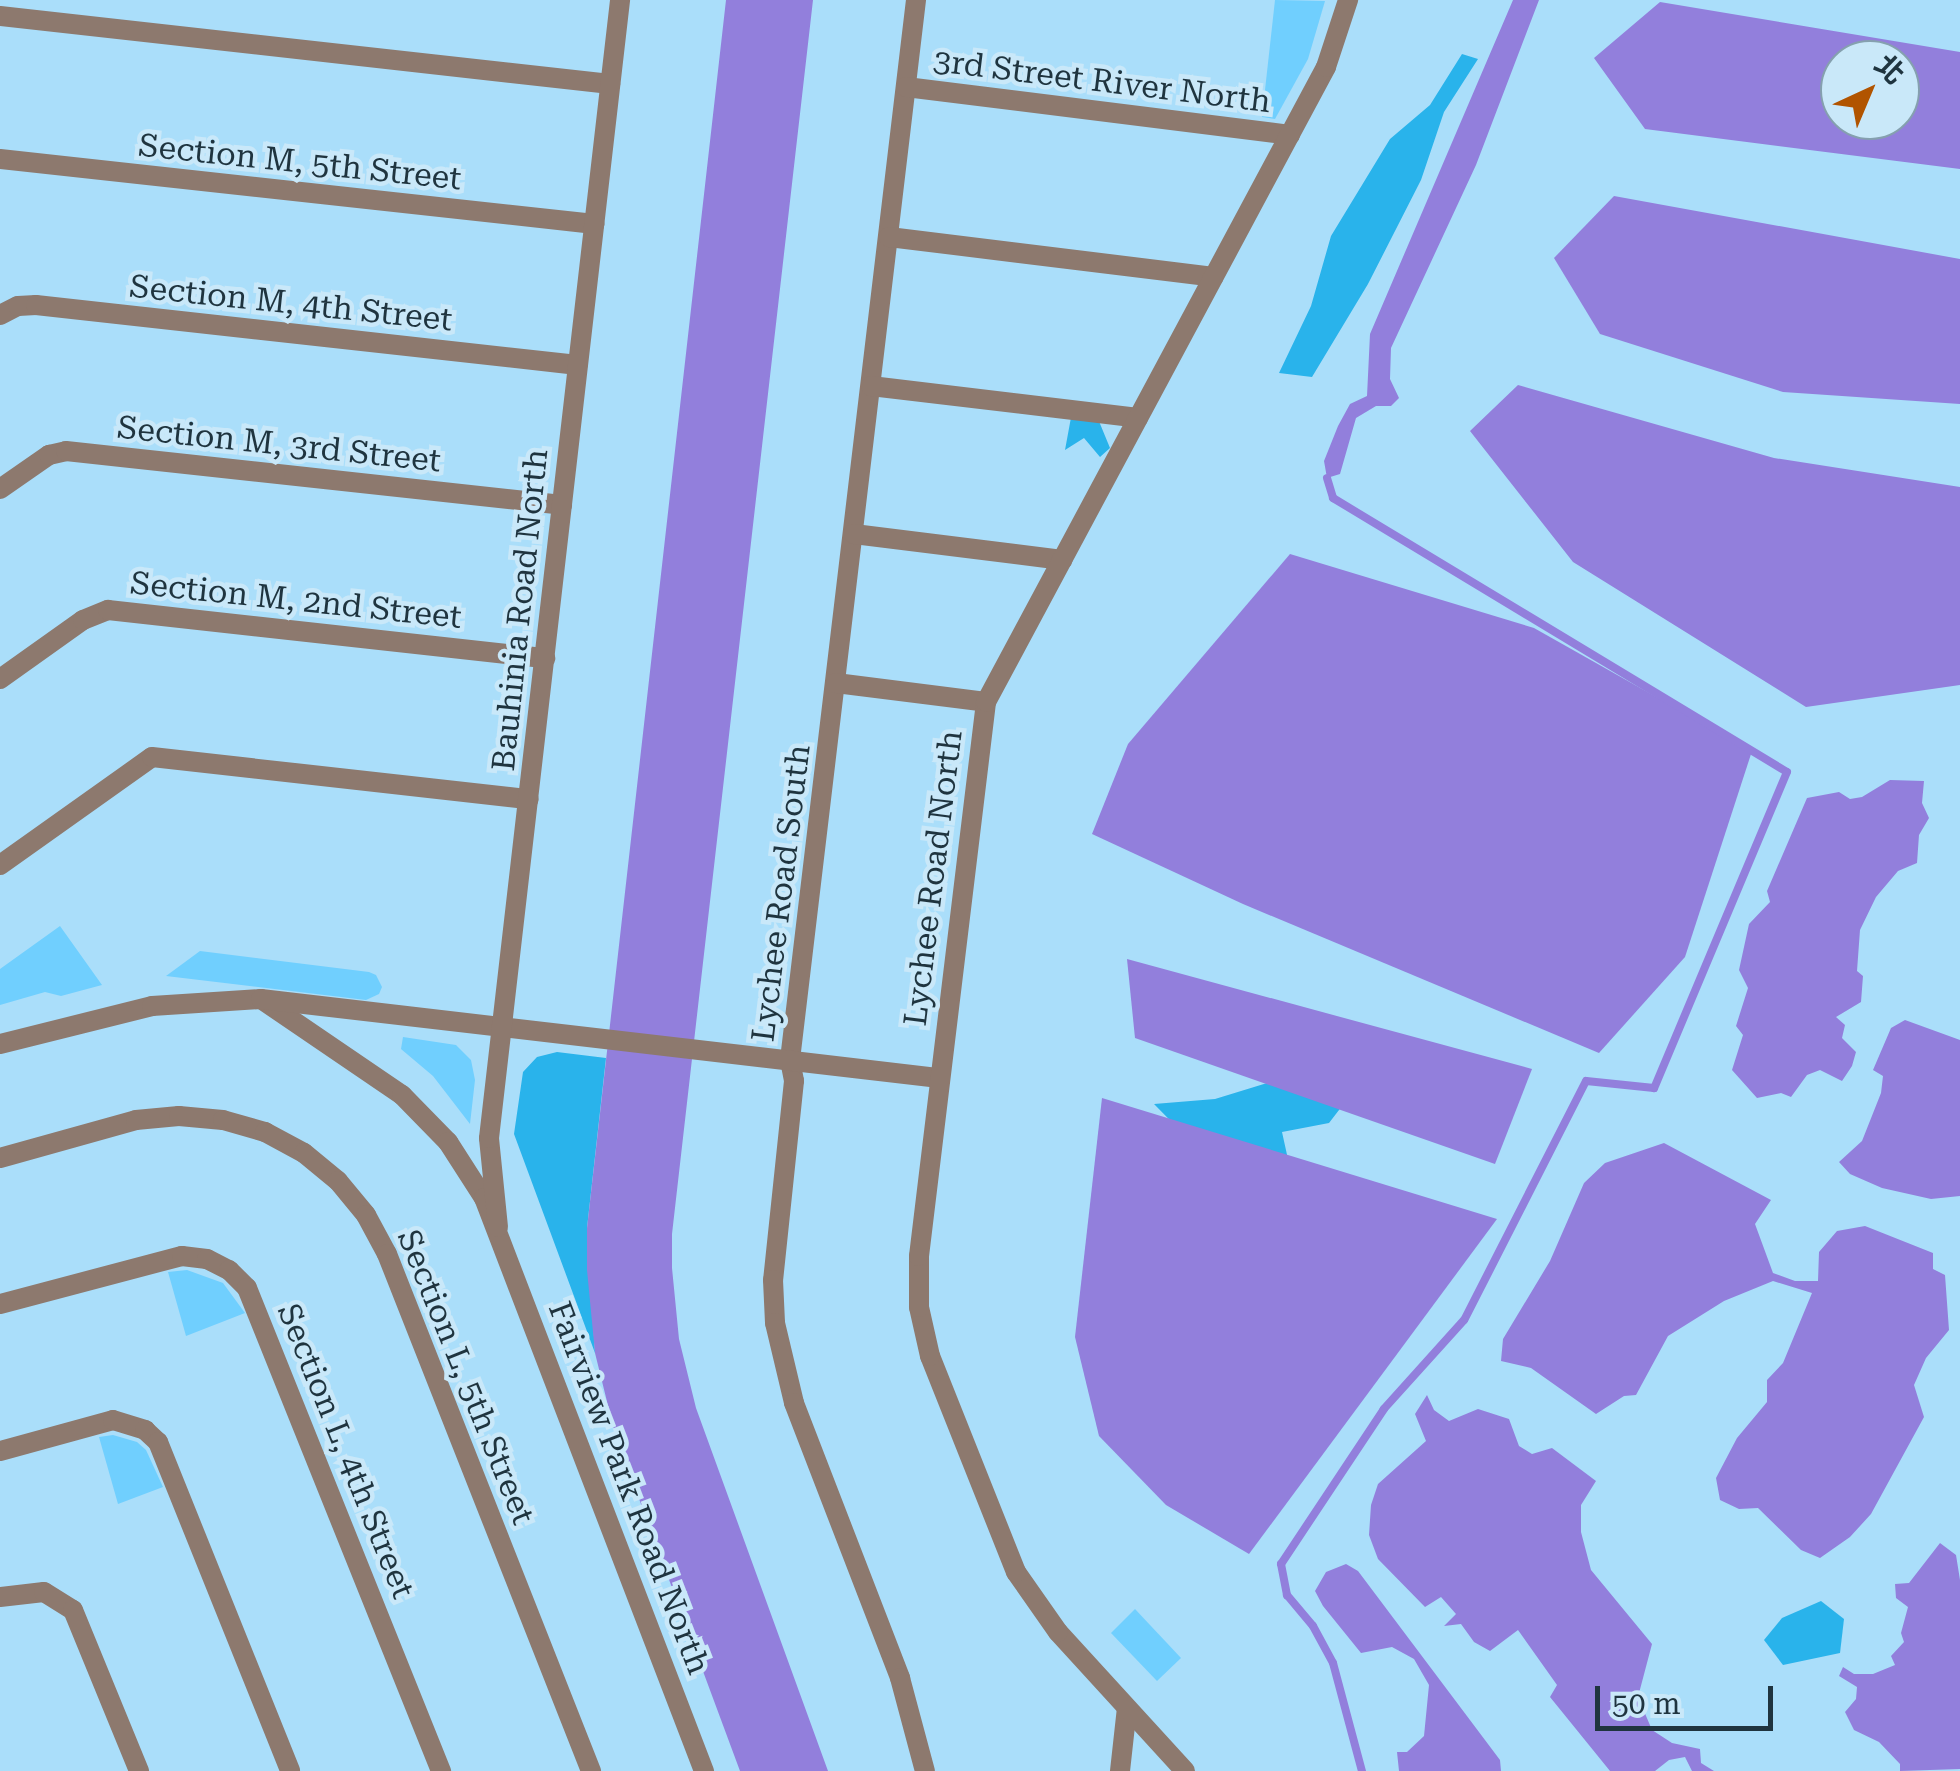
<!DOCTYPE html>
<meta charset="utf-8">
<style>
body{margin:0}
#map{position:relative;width:1960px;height:1771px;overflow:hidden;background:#aadefa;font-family:"Roboto Serif","Noto Sans TC",serif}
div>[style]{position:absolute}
.green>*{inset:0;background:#70cffe}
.forest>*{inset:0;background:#29b3eb}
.water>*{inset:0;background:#927fdc}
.stream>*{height:8px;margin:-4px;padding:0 4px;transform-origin:4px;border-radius:4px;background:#927fdc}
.street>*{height:20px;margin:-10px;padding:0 10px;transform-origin:10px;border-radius:10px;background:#8d796e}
span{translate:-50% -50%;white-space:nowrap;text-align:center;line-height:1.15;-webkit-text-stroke:9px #c9e8f9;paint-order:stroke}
.street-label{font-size:32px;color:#1f343f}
.north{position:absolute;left:1820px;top:40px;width:100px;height:100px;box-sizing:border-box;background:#c9e8f9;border:2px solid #85a0af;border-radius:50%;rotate:44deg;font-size:28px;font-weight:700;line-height:40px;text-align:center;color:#1f343f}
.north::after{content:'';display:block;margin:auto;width:35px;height:45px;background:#b15400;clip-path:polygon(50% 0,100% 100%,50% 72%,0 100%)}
.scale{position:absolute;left:1595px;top:1686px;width:178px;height:45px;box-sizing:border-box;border:5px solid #1f343f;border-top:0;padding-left:12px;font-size:30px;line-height:35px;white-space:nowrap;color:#1f343f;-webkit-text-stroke:8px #c9e8f9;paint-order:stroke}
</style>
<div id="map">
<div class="green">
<div style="clip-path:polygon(1275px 0,1325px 1px,1308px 59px,1275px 119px,1262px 117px)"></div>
<div style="clip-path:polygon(60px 926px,102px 985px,61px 996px,45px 992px,0 1005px,0 969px)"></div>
<div style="clip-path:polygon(200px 951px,369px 972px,376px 975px,382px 987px,379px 994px,366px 1000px,166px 976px)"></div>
<div style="clip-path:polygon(403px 1037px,456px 1045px,471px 1060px,475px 1080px,470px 1124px,433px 1076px,401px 1049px)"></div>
<div style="clip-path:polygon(187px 1270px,223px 1283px,245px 1313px,186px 1336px,168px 1272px)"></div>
<div style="clip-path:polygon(113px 1435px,137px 1442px,146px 1450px,163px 1487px,118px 1504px,99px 1437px)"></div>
<div style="clip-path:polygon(1135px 1609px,1181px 1658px,1157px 1681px,1111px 1633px)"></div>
</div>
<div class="forest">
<div style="clip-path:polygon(1462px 54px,1478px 59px,1444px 112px,1421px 180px,1368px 284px,1312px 377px,1279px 373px,1311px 306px,1331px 236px,1390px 139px,1430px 105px)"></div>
<div style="clip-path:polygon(1072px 412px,1096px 414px,1110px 448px,1100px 457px,1084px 438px,1065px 450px)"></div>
<div style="clip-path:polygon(557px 1052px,606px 1058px,587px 1228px,595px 1353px,514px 1134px,523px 1072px,537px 1057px)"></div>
<div style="clip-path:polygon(1322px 1066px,1369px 1071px,1329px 1123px,1282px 1132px,1293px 1182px,1220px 1171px,1154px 1104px,1215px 1099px)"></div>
<div style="clip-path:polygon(1821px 1601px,1844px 1619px,1840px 1653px,1783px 1665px,1764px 1640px,1782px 1618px)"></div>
</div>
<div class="water">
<div style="clip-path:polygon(726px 0,813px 0,672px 1234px,672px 1268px,679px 1339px,696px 1408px,828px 1771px,740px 1771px,615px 1434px,595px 1353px,587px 1270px,587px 1228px)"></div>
<div style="clip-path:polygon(1513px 0,1539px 0,1476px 165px,1391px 348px,1390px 379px,1399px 398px,1391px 406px,1376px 406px,1356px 418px,1340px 474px,1327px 478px,1324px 461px,1338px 426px,1350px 404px,1367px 396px,1370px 334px)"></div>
<div style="clip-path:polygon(evenodd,1660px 2px,1960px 52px,1960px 169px,1645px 129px,1594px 58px,1660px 2px,1840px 60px,1900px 60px,1900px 120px,1840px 120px,1840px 60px)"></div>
<div style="clip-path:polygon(1614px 196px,1960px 259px,1960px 404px,1783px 392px,1600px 334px,1554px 258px)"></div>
<div style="clip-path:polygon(1518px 385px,1774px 458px,1960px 487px,1960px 685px,1806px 707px,1573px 562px,1470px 431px)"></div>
<div style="clip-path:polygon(1290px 554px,1534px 628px,1752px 751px,1685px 957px,1599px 1053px,1243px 904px,1092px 834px,1128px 744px)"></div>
<div style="clip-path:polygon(1890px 780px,1924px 781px,1922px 803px,1929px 818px,1919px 835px,1917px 863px,1898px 871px,1876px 897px,1860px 930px,1857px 971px,1863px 976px,1861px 1002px,1836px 1017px,1845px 1025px,1842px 1038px,1856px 1052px,1852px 1066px,1842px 1081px,1820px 1070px,1807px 1075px,1791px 1097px,1781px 1093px,1757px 1098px,1732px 1070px,1743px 1035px,1736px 1026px,1748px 988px,1739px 970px,1749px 924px,1770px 902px,1767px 891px,1807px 798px,1839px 792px,1850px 799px,1862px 797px)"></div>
<div style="clip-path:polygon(1127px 959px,1532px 1069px,1495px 1164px,1135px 1038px)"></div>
<div style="clip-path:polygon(1905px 1020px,1960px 1040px,1960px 1196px,1931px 1199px,1882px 1188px,1850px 1174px,1839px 1162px,1862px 1141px,1881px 1093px,1883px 1076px,1873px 1070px,1891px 1028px)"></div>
<div style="clip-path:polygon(1102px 1098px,1497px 1219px,1249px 1554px,1166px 1505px,1099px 1436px,1075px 1337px)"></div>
<div style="clip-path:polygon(1664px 1143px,1771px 1200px,1755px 1224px,1773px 1273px,1795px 1281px,1818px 1281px,1819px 1252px,1837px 1231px,1865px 1226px,1933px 1253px,1933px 1269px,1945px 1275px,1949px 1330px,1926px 1358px,1914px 1385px,1924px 1417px,1871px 1514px,1850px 1537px,1820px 1558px,1801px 1550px,1758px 1508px,1739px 1509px,1720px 1500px,1716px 1478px,1737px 1438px,1767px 1402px,1767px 1380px,1783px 1363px,1812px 1293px,1773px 1281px,1724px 1301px,1668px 1336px,1636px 1395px,1624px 1396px,1596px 1414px,1531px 1368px,1501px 1361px,1503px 1339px,1550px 1261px,1584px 1183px,1605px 1163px)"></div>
<div style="clip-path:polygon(1427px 1395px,1434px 1410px,1449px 1421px,1478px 1409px,1509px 1419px,1519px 1446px,1532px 1454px,1552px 1448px,1596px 1481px,1581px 1505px,1581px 1532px,1591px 1570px,1652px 1644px,1638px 1697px,1652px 1730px,1672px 1743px,1700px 1749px,1701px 1763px,1714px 1771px,1692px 1771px,1685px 1757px,1669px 1760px,1655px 1771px,1610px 1771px,1550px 1697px,1557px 1685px,1518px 1630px,1490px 1651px,1474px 1642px,1461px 1624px,1444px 1626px,1456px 1614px,1441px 1597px,1425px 1607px,1378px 1559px,1369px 1535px,1371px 1505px,1378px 1484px,1426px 1441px,1415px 1414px)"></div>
<div style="clip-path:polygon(1940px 1543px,1956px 1555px,1960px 1580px,1960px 1769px,1900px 1771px,1900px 1764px,1879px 1742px,1854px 1730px,1845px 1712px,1856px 1699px,1857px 1687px,1839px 1676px,1843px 1667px,1854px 1674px,1873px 1674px,1895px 1665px,1891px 1656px,1904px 1642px,1901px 1633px,1908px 1607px,1896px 1598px,1895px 1584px,1909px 1583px)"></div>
<div style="clip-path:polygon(1346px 1564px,1358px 1571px,1500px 1760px,1501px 1771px,1399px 1771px,1397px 1752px,1407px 1752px,1424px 1736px,1429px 1685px,1414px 1659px,1392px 1647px,1361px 1653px,1323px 1606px,1315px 1591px,1326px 1572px)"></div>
</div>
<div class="stream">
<div style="left:1327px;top:478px;width:21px;rotate:73deg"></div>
<div style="left:1333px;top:498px;width:530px;rotate:31.11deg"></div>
<div style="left:1787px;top:772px;width:343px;rotate:112.8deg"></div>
<div style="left:1654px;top:1088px;width:68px;rotate:-174.1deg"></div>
<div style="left:1586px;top:1081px;width:268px;rotate:117deg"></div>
<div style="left:1464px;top:1320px;width:120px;rotate:132deg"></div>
<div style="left:1384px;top:1409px;width:186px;rotate:123.6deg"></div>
<div style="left:1281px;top:1564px;width:32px;rotate:79deg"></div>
<div style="left:1287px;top:1595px;width:40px;rotate:50deg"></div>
<div style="left:1313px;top:1626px;width:42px;rotate:61.6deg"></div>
<div style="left:1333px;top:1663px;width:112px;rotate:75deg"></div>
</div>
<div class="street">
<div style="left:916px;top:0;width:1067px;rotate:96.78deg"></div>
<div style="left:790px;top:1060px;width:21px;rotate:79deg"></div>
<div style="left:794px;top:1081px;width:200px;rotate:96deg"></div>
<div style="left:773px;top:1280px;width:43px;rotate:87.3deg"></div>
<div style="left:775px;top:1323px;width:82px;rotate:76.6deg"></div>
<div style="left:794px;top:1403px;width:295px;rotate:68.9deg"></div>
<div style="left:900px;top:1678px;width:96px;rotate:75deg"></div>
<div style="left:0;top:16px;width:614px;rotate:6.36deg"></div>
<div style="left:906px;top:87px;width:387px;rotate:7.1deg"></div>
<div style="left:0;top:159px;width:598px;rotate:6.24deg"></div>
<div style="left:889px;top:237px;width:327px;rotate:7deg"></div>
<div style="left:0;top:315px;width:20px;rotate:-27deg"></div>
<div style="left:18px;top:306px;width:18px;rotate:-3deg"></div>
<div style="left:36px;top:305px;width:545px;rotate:6.32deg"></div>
<div style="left:871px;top:386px;width:269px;rotate:6.8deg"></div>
<div style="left:0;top:489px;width:60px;rotate:-34.8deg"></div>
<div style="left:49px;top:455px;width:17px;rotate:-13deg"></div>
<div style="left:66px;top:451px;width:499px;rotate:6.2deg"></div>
<div style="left:854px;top:534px;width:210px;rotate:7.1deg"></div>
<div style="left:0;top:679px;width:102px;rotate:-35.4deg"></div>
<div style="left:83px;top:620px;width:27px;rotate:-22deg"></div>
<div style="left:108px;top:610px;width:440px;rotate:6.3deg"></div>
<div style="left:836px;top:683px;width:151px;rotate:7.2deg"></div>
<div style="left:0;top:865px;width:186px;rotate:-35.4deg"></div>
<div style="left:152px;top:757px;width:379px;rotate:6.4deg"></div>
<div style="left:264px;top:1001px;width:167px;rotate:34.3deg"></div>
<div style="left:402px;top:1095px;width:66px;rotate:45.6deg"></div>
<div style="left:448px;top:1142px;width:67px;rotate:57.3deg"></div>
<div style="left:484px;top:1198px;width:614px;rotate:69deg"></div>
<div style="left:0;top:1044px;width:157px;rotate:-14deg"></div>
<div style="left:152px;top:1006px;width:109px;rotate:-3.7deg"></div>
<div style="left:261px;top:999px;width:683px;rotate:6.65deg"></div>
<div style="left:0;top:1158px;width:141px;rotate:-15.6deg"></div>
<div style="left:136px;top:1120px;width:43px;rotate:-5.3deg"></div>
<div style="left:179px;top:1116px;width:44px;rotate:5.2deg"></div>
<div style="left:223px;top:1120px;width:44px;rotate:15.9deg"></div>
<div style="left:265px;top:1132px;width:44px;rotate:28.3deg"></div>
<div style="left:304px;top:1153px;width:44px;rotate:39.5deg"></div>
<div style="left:338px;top:1181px;width:44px;rotate:50.5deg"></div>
<div style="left:366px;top:1215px;width:44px;rotate:61.7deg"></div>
<div style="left:387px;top:1254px;width:556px;rotate:68.47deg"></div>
<div style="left:498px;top:1227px;width:89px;rotate:-95.8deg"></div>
<div style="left:489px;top:1138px;width:1146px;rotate:-83.43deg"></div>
<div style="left:0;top:1304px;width:188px;rotate:-14.8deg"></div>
<div style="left:182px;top:1256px;width:25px;rotate:7deg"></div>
<div style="left:207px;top:1259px;width:25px;rotate:27deg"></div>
<div style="left:229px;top:1270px;width:25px;rotate:45deg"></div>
<div style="left:247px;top:1288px;width:521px;rotate:68.12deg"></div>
<div style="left:0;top:1451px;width:117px;rotate:-15.3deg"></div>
<div style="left:113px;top:1420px;width:34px;rotate:17deg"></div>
<div style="left:145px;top:1430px;width:18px;rotate:43deg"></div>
<div style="left:158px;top:1442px;width:354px;rotate:68.1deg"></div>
<div style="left:0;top:1597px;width:44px;rotate:-6.5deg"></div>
<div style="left:44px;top:1592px;width:34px;rotate:32deg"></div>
<div style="left:73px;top:1610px;width:174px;rotate:67.7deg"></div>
<div style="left:1120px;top:1771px;width:63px;rotate:-83.7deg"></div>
<div style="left:1185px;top:1771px;width:188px;rotate:-132.4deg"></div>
<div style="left:1058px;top:1632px;width:73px;rotate:-125deg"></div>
<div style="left:1016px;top:1572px;width:232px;rotate:-111.7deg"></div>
<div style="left:930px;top:1356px;width:50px;rotate:-102.7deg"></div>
<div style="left:919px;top:1307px;width:51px;rotate:-90deg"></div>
<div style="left:919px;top:1256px;width:558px;rotate:-83.1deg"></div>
<div style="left:986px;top:702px;width:720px;rotate:-61.83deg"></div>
<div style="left:1326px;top:67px;width:71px;rotate:-71.8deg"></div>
</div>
<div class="street-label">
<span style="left:1102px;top:81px;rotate:7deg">3rd Street River North</span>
<span style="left:300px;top:162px;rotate:6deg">Section M, 5th Street</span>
<span style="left:291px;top:303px;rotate:6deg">Section M, 4th Street</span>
<span style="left:279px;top:444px;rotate:6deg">Section M, 3rd Street</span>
<span style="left:296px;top:600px;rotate:6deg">Section M, 2nd Street</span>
<span style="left:520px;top:610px;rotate:-84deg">Bauhinia Road North</span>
<span style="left:933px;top:878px;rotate:-83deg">Lychee Road North</span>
<span style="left:781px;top:893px;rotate:-83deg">Lychee Road South</span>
<span style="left:466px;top:1377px;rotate:68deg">Section L, 5th Street</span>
<span style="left:346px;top:1451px;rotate:68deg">Section L, 4th Street</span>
<span style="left:629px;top:1488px;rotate:69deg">Fairview Park Road North</span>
</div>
<div class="north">北</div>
<div class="scale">50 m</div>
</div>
